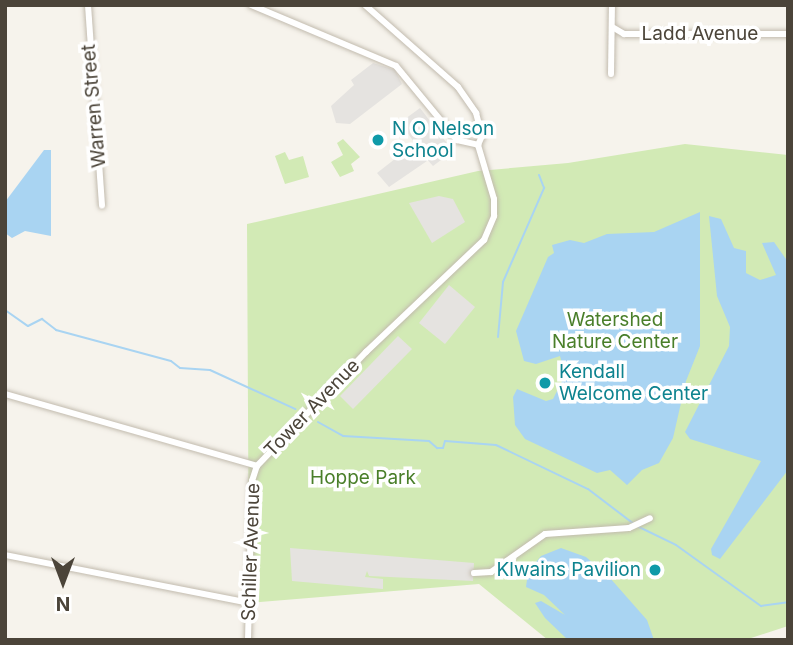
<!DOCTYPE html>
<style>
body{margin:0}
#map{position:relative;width:793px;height:645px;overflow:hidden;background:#f6f3ec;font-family:Inter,sans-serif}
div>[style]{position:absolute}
.green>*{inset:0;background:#d2eab5}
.parking>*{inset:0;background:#e5e3e0}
.water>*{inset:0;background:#a9d4f2}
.stream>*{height:2px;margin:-1px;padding:0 1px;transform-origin:1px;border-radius:1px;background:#a9d4f2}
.roads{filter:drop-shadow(0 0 2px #c2bbae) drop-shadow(0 0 2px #c2bbae)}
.street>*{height:6px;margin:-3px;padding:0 3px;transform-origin:3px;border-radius:3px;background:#fff}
.dots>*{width:19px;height:19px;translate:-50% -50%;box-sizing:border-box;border:4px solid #fff;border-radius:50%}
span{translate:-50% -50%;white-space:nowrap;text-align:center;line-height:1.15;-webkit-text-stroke:7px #fff;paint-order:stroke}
.street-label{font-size:19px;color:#4b4439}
.culture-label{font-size:19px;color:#0d838f}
.left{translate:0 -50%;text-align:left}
.right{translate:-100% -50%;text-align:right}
.park-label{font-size:19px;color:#4a7f2a}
.frame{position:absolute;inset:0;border:7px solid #4b4439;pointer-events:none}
.north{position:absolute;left:28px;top:547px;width:70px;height:70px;-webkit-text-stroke:5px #fff;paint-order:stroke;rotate:180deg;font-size:19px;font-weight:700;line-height:28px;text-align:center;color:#4b4439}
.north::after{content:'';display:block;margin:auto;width:24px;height:32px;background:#4b4439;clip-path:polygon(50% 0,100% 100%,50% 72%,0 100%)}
</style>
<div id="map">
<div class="green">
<div style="clip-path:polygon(343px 139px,360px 157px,351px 164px,354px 171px,340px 177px,331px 162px,343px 155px,337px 143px)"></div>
<div style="clip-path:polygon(685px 144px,788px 155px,788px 626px,745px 640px,548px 640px,479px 584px,249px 603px,247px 224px,478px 171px,568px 163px)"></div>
<div style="clip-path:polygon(285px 152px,289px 160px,303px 156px,309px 177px,285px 184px,275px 156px)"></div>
</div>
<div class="parking">
<div style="clip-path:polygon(373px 63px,395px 70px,402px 84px,350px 124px,336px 123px,331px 106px,354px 85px,351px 80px)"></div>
<div style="clip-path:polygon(420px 108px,453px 151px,433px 166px,423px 155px,427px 161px,389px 187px,377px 173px,414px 144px,419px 149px,404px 128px,405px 119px)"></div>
<div style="clip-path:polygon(439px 196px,453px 199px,465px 222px,432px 243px,409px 203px)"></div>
<div style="clip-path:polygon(449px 285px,475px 307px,445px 344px,419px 323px)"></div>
<div style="clip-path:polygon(398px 336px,412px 349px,353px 409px,340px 396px)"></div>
<div style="clip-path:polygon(290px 548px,474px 563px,473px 581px,369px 576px,367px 571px,365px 577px,383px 579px,383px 589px,292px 581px)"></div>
</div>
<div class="water">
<div style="clip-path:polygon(44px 150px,51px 150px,51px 236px,25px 231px,12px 238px,5px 233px,5px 202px)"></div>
<div style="clip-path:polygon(700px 212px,700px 346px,686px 381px,673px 438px,659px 463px,642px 470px,627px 485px,610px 470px,597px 473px,525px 439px,515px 425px,513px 397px,517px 389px,546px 401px,553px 399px,565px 375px,560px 356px,536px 364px,524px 361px,516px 331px,548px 257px,554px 253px,552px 245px,570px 240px,584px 243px,607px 234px,654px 232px)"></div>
<div style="clip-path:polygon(709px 216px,721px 219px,734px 248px,746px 251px,746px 273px,760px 280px,776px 275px,762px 243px,774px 242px,788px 262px,788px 470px,720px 559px,712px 555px,711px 549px,761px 461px,690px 439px,685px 432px,729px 346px,730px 327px,717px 296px)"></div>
<div style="clip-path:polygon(561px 548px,586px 557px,610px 578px,647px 620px,654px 640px,568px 640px,545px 618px,535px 603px,541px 601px,565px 615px,544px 595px,526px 587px,528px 572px,541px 556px)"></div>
</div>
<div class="stream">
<div style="left:5px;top:310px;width:28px;rotate:35deg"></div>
<div style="left:28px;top:326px;width:16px;rotate:-27deg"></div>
<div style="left:42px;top:319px;width:18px;rotate:38deg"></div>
<div style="left:56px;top:330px;width:119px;rotate:15.1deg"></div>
<div style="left:171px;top:361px;width:11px;rotate:38deg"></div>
<div style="left:180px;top:368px;width:30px;rotate:4deg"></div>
<div style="left:210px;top:370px;width:94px;rotate:24.6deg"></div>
<div style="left:498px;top:337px;width:55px;rotate:-84.8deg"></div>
<div style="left:503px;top:282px;width:103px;rotate:-66.4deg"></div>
<div style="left:544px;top:188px;width:14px;rotate:-111deg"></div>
<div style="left:318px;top:422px;width:29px;rotate:29deg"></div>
<div style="left:343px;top:436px;width:86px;rotate:3.3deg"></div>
<div style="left:429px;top:441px;width:11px;rotate:41deg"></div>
<div style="left:437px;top:448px;width:6px"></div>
<div style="left:443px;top:448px;width:7px;rotate:-74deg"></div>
<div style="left:445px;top:441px;width:51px;rotate:4.5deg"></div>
<div style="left:496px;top:445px;width:102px;rotate:25.6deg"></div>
<div style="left:588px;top:489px;width:58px;rotate:37.3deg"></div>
<div style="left:639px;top:527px;width:41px;rotate:25.9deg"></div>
<div style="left:676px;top:545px;width:105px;rotate:35.7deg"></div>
<div style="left:761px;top:606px;width:27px;rotate:-8deg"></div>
</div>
<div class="roads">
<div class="street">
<div style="left:88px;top:5px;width:201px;rotate:86deg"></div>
<div style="left:251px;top:5px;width:157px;rotate:22.8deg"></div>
<div style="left:396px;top:66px;width:96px;rotate:50.5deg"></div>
<div style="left:457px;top:140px;width:22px;rotate:13deg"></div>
<div style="left:365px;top:5px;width:124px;rotate:41.4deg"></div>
<div style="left:458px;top:87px;width:32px;rotate:55deg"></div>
<div style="left:476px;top:113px;width:24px;rotate:75deg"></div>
<div style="left:482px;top:136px;width:10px;rotate:114deg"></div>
<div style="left:614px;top:28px;width:12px;rotate:31deg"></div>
<div style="left:624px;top:34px;width:164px"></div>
<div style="left:611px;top:74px;width:69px;rotate:-89.2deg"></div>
<div style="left:5px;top:394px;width:262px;rotate:15.9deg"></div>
<div style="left:5px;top:555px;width:249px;rotate:11.1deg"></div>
<div style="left:474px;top:573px;width:17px;rotate:-3deg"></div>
<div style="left:491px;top:572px;width:66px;rotate:-35.1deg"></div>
<div style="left:545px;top:534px;width:84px;rotate:-4.1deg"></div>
<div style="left:629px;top:528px;width:23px;rotate:-25deg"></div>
<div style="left:248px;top:640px;width:159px;rotate:-88.6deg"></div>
<div style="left:252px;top:481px;width:16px;rotate:-72deg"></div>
<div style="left:257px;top:466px;width:158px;rotate:-46.3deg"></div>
<div style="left:366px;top:352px;width:163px;rotate:-43.5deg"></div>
<div style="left:484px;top:240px;width:26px;rotate:-67deg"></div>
<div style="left:494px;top:216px;width:17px;rotate:-90deg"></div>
<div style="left:494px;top:199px;width:56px;rotate:-106.5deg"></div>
</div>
</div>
<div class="dots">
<div style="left:378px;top:140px;background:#0f9aa8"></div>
<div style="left:545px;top:383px;background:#0f9aa8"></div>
<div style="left:655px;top:570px;background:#0f9aa8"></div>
</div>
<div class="street-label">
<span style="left:700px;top:34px">Ladd Avenue</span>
<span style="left:94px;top:106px;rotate:-95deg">Warren Street</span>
<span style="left:312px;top:408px;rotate:-46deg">Tower Avenue</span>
<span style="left:251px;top:552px;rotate:-88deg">Schiller Avenue</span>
</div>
<div class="culture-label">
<span class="left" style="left:392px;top:140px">N O Nelson<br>School</span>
<span class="left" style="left:559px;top:383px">Kendall<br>Welcome Center</span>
<span class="right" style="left:641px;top:570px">Klwains Pavilion</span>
</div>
<div class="park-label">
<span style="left:615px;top:331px">Watershed<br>Nature Center</span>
<span style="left:363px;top:478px">Hoppe Park</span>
</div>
<div class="frame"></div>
<div class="north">N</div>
</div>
